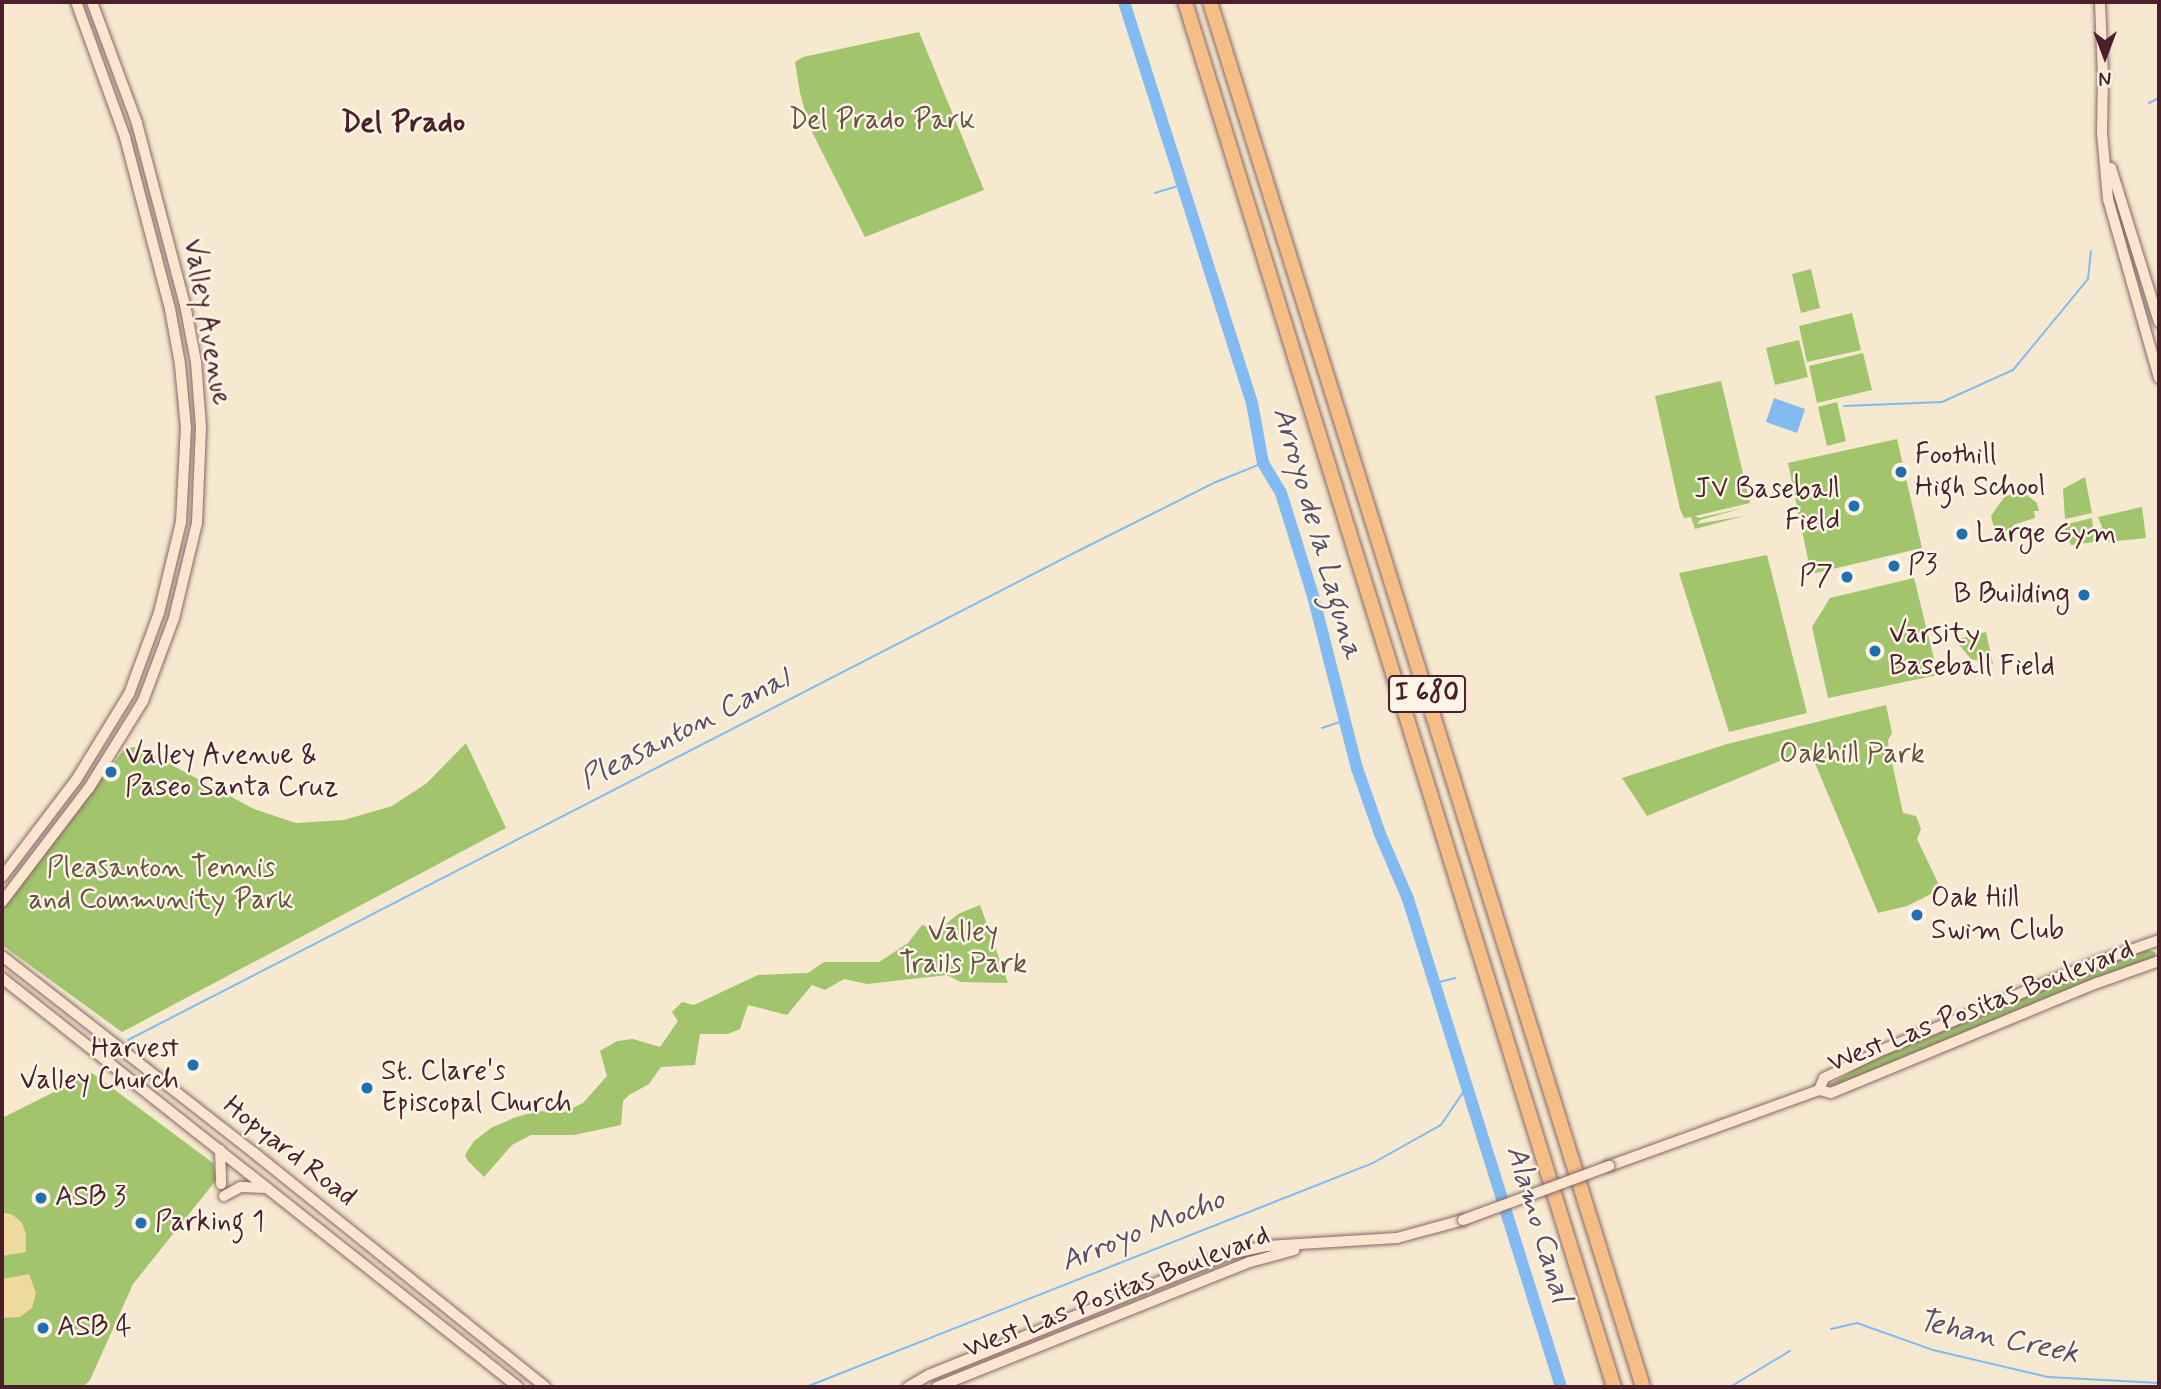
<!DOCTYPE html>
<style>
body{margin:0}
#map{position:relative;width:2161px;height:1389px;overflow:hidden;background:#f6e9d0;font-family:Mynerve,sans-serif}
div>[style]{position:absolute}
.green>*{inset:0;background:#a1c46d}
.sand>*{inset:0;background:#eeda9e}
.water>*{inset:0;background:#81bbf2}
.stream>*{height:2px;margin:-1px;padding:0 1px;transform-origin:1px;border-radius:1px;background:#81bbf2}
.river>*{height:12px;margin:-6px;padding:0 6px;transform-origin:6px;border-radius:6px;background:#81bbf2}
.roads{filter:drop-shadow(0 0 2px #866665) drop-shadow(0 0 2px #866665)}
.secondary>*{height:10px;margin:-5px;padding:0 5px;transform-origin:5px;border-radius:5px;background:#fbe5cf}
.highway>*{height:14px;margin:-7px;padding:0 7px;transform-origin:7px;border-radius:7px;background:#f6be87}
.bridges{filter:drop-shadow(0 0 2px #866665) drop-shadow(0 0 2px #866665)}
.secondary-bridge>*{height:10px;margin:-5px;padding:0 5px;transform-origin:5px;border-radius:5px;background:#fbe5cf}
.dots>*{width:19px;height:19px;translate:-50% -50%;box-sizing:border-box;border:4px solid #fcf5e5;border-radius:50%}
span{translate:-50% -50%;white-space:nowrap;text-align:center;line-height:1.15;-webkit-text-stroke:5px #fcf5e5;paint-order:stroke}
.shield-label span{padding:2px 5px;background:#fcf5e5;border:2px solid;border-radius:5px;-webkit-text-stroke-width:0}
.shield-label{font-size:26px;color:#4a1f2b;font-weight:700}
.park-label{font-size:28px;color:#64513f}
.street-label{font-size:28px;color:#4a1f2b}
.poi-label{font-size:28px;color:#4a1f2b}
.left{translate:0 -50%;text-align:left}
.right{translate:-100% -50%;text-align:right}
.neighbourhood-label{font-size:30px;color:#4a1f2b;font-weight:700}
.water-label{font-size:30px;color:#5a4e67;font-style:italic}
.frame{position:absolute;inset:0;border:4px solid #4a1f2b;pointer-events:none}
.north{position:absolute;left:2070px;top:21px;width:70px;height:70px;-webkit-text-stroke:5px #fcf5e5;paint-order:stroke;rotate:180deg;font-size:19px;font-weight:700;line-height:28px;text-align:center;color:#4a1f2b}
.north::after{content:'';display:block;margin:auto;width:24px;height:32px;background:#4a1f2b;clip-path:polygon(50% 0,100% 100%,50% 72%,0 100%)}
</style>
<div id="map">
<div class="green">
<div style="clip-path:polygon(919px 32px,984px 190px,865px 237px,810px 128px,800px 93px,795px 62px,803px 57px)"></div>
<div style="clip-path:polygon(1811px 269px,1820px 308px,1801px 313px,1792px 274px)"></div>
<div style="clip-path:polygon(1852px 313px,1861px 350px,1807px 362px,1799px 326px)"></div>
<div style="clip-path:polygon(1799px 340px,1808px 377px,1775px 385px,1766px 348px)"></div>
<div style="clip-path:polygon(1863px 353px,1872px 390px,1817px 403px,1809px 366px)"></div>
<div style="clip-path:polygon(1721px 381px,1750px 503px,1695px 516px,1699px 518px,1743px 508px,1700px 520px,1697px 524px,1744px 516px,1695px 529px,1691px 517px,1684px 518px,1680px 509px,1655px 396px)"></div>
<div style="clip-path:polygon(1837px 402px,1846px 441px,1827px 446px,1818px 407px)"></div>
<div style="clip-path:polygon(1897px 439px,1922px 548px,1811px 574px,1788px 463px)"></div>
<div style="clip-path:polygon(2085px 477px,2092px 513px,2065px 519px,2063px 489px)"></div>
<div style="clip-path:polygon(2023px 492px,2037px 503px,2039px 511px,2034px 511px,2035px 518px,2013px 525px,2011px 532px,1996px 536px,1991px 516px,2005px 496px)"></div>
<div style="clip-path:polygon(2142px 507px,2146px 538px,2108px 542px,2098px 517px)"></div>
<div style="clip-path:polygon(2092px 518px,2094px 542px,2071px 545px,2063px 525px)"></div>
<div style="clip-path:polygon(1767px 555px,1807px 713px,1729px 732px,1679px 573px)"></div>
<div style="clip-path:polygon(1914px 578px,1938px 675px,1828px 698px,1812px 627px,1830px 598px)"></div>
<div style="clip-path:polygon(1986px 632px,1993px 664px,1971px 659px,1955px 640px)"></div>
<div style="clip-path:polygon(1886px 705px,1892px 733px,1888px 740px,1889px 749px,1903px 813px,1916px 816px,1921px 829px,1917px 839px,1941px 889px,1907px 906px,1878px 913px,1809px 749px,1647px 816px,1622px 778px,1727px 744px)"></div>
<div style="clip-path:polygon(466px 743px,506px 828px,122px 1032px,2px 945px,2px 910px,125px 748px,138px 747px,254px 809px,296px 823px,344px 820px,392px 806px,427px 783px)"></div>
<div style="clip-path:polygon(980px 905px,1008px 983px,961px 982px,947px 975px,867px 984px,844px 979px,825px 990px,812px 985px,787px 1015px,748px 1005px,740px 1029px,728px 1034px,700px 1034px,695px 1065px,661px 1067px,649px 1084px,629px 1095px,623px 1101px,621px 1125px,574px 1135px,531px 1135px,512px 1145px,484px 1177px,468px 1161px,465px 1155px,474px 1141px,491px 1128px,516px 1117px,539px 1111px,562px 1113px,583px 1103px,607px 1076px,600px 1051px,617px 1041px,633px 1039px,660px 1047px,678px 1021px,672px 1012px,682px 1002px,694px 1005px,758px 975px,808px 973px,824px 962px,879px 962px,908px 943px,922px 925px,939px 930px,958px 914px)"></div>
<div style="clip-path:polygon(2145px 949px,2155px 952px,2155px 958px,1834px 1086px,1829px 1085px,1885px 1052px,2104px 962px)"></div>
<div style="clip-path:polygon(92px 1073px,213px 1163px,217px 1179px,133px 1284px,90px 1380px,83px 1387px,2px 1387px,2px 1118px)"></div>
</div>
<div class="sand">
<div style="clip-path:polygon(2px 1212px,13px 1215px,22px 1223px,26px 1234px,26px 1252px,2px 1256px)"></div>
<div style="clip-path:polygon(29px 1274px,36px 1293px,32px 1308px,20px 1317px,2px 1318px,2px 1279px)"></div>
</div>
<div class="water">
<div style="clip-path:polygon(1774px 398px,1805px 409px,1797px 433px,1766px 422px)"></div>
</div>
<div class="stream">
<div style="left:2149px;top:103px;width:11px;rotate:-27deg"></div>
<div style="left:1155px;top:193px;width:28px;rotate:-17deg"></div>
<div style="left:1844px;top:406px;width:98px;rotate:-2.3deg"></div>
<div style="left:1942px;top:402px;width:78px;rotate:-24.3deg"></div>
<div style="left:2013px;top:370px;width:118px;rotate:-50.5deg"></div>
<div style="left:2088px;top:279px;width:28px;rotate:-84deg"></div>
<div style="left:1322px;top:728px;width:24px;rotate:-19deg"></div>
<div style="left:1435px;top:983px;width:21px;rotate:-14deg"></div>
<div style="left:128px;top:1040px;width:1071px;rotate:-27.24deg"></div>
<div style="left:1080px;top:550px;width:152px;rotate:-26.6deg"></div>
<div style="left:1216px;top:482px;width:51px;rotate:-22deg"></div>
<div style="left:1831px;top:1329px;width:27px;rotate:-13deg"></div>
<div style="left:1857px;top:1323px;width:81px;rotate:19.6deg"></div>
<div style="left:1933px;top:1350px;width:118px;rotate:13.2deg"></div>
<div style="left:2048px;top:1377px;width:111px;rotate:3.1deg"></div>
<div style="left:806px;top:1387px;width:610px;rotate:-21.56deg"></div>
<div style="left:1373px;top:1163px;width:78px;rotate:-29.2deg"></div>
<div style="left:1441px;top:1125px;width:40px;rotate:-56deg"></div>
<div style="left:1463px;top:1092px;width:15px;rotate:-86deg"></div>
<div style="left:1730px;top:1387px;width:70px;rotate:-31deg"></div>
</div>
<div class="river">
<div style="left:1124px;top:2px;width:421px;rotate:72.3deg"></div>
<div style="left:1252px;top:403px;width:61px;rotate:79.6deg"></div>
<div style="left:1263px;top:463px;width:35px;rotate:59deg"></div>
<div style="left:1281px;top:493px;width:108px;rotate:72.7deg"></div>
<div style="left:1313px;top:596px;width:178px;rotate:75.7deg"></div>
<div style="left:1357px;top:768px;width:70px;rotate:70.8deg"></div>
<div style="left:1380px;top:834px;width:71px;rotate:66.7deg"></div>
<div style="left:1408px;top:899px;width:511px;rotate:72.59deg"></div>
</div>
<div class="roads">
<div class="secondary">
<div style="left:2100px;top:2px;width:74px;rotate:87.7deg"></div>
<div style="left:2103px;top:76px;width:57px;rotate:91deg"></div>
<div style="left:2102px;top:133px;width:66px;rotate:84.8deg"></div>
<div style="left:2108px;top:199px;width:186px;rotate:74.1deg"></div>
<div style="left:2111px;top:168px;width:161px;rotate:72.7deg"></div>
<div style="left:2px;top:877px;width:122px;rotate:-52.7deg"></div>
<div style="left:76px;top:780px;width:101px;rotate:-58.4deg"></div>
<div style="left:129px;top:694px;width:86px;rotate:-69.7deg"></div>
<div style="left:159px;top:613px;width:94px;rotate:-76.4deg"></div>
<div style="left:181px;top:522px;width:94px;rotate:-87deg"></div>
<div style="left:186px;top:428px;width:64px;rotate:-95.4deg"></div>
<div style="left:180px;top:364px;width:56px;rotate:-100.3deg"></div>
<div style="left:170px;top:309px;width:178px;rotate:-104.7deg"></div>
<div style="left:125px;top:137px;width:144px;rotate:-109.9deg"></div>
<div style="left:2px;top:902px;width:143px;rotate:-52.7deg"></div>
<div style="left:89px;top:788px;width:102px;rotate:-58.2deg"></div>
<div style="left:143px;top:701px;width:89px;rotate:-69.5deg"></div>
<div style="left:174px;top:618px;width:98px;rotate:-76.4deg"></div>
<div style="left:197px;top:523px;width:96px;rotate:-87.6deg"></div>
<div style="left:201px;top:427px;width:65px;rotate:-94.4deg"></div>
<div style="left:196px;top:362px;width:58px;rotate:-100.9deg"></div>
<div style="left:185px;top:305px;width:188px;rotate:-104.8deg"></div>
<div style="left:137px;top:123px;width:129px;rotate:-110.4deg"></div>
<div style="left:2px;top:956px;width:318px;rotate:38deg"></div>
<div style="left:253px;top:1152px;width:375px;rotate:38.8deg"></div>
<div style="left:2px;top:978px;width:658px;rotate:38.4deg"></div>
<div style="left:1819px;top:1090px;width:13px;rotate:-67deg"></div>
<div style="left:1824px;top:1078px;width:68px;rotate:-25.4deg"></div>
<div style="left:1885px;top:1049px;width:232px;rotate:-22.3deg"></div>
<div style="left:2100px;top:961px;width:63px;rotate:-19.6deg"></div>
<div style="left:220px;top:1150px;width:34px;rotate:88deg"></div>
<div style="left:1609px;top:1166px;width:223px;rotate:-19.9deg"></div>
<div style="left:1819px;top:1090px;width:12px;rotate:14deg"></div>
<div style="left:1831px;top:1093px;width:288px;rotate:-22.5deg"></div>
<div style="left:2097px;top:983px;width:66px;rotate:-19.5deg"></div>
<div style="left:224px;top:1196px;width:18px;rotate:-29deg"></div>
<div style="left:240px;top:1187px;width:27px;rotate:2deg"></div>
<div style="left:908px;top:1387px;width:24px;rotate:-30deg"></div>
<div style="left:929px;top:1375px;width:323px;rotate:-22deg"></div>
<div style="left:1229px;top:1254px;width:39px;rotate:-12deg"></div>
<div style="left:1267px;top:1246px;width:130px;rotate:-3.5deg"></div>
<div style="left:1397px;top:1238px;width:68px;rotate:-15.3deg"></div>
<div style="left:937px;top:1387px;width:337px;rotate:-21.8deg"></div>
<div style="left:1250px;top:1262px;width:46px;rotate:-15.3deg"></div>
</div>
<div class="highway">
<div style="left:1185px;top:2px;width:1450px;rotate:72.79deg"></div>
<div style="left:1210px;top:2px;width:1451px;rotate:72.64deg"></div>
</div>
</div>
<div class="bridges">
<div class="secondary-bridge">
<div style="left:1463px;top:1220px;width:156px;rotate:-20.3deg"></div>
</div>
</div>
<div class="dots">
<div style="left:1901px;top:472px;background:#1f6fb2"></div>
<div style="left:1854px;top:506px;background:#1f6fb2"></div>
<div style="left:1962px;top:534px;background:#1f6fb2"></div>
<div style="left:1894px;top:566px;background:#1f6fb2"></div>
<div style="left:1847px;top:577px;background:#1f6fb2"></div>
<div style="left:2084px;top:595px;background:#1f6fb2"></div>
<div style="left:1875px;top:651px;background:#1f6fb2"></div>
<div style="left:111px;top:772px;background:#1f6fb2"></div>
<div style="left:1917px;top:915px;background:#1f6fb2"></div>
<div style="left:193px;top:1065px;background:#1f6fb2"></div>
<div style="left:367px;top:1088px;background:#1f6fb2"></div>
<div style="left:41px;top:1198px;background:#1f6fb2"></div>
<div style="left:141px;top:1223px;background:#1f6fb2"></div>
<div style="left:43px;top:1328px;background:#1f6fb2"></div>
</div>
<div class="shield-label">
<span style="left:1427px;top:694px">I 680</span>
</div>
<div class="park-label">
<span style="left:882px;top:121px">Del Prado Park</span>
<span style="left:1852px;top:755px">Oakhill Park</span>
<span style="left:161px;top:885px">Pleasanton Tennis<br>and Community Park</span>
<span style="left:963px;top:949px">Valley<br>Trails Park</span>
</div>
<div class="street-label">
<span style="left:206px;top:322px;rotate:80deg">Valley Avenue</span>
<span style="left:1981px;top:1007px;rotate:-21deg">West Las Positas Boulevard</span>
<span style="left:289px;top:1152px;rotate:38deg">Hopyard Road</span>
<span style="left:1117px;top:1293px;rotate:-21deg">West Las Positas Boulevard</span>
</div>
<div class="poi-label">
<span class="left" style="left:1915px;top:472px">Foothill<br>High School</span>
<span class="right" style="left:1840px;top:506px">JV Baseball<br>Field</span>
<span class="left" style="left:1976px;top:534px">Large Gym</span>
<span class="left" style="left:1908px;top:566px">P3</span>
<span class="right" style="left:1833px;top:577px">P7</span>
<span class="right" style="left:2070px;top:595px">B Building</span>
<span class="left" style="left:1889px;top:651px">Varsity<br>Baseball Field</span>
<span class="left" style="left:125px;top:772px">Valley Avenue &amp;<br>Paseo Santa Cruz</span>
<span class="left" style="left:1931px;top:915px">Oak Hill<br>Swim Club</span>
<span class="right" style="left:179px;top:1065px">Harvest<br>Valley Church</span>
<span class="left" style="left:381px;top:1088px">St. Clare's<br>Episcopal Church</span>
<span class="left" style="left:55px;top:1198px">ASB 3</span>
<span class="left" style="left:155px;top:1223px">Parking 1</span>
<span class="left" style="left:57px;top:1328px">ASB 4</span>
</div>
<div class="neighbourhood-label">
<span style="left:403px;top:123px">Del Prado</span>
</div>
<div class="water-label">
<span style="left:1317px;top:533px;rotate:74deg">Arroyo de la Laguna</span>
<span style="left:685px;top:730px;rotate:-27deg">Pleasanton Canal</span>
<span style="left:1538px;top:1224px;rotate:73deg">Alamo Canal</span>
<span style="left:1143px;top:1231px;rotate:-22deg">Arroyo Mocho</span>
<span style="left:1998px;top:1338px;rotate:12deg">Tehan Creek</span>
</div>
<div class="frame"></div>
<div class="north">N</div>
</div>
